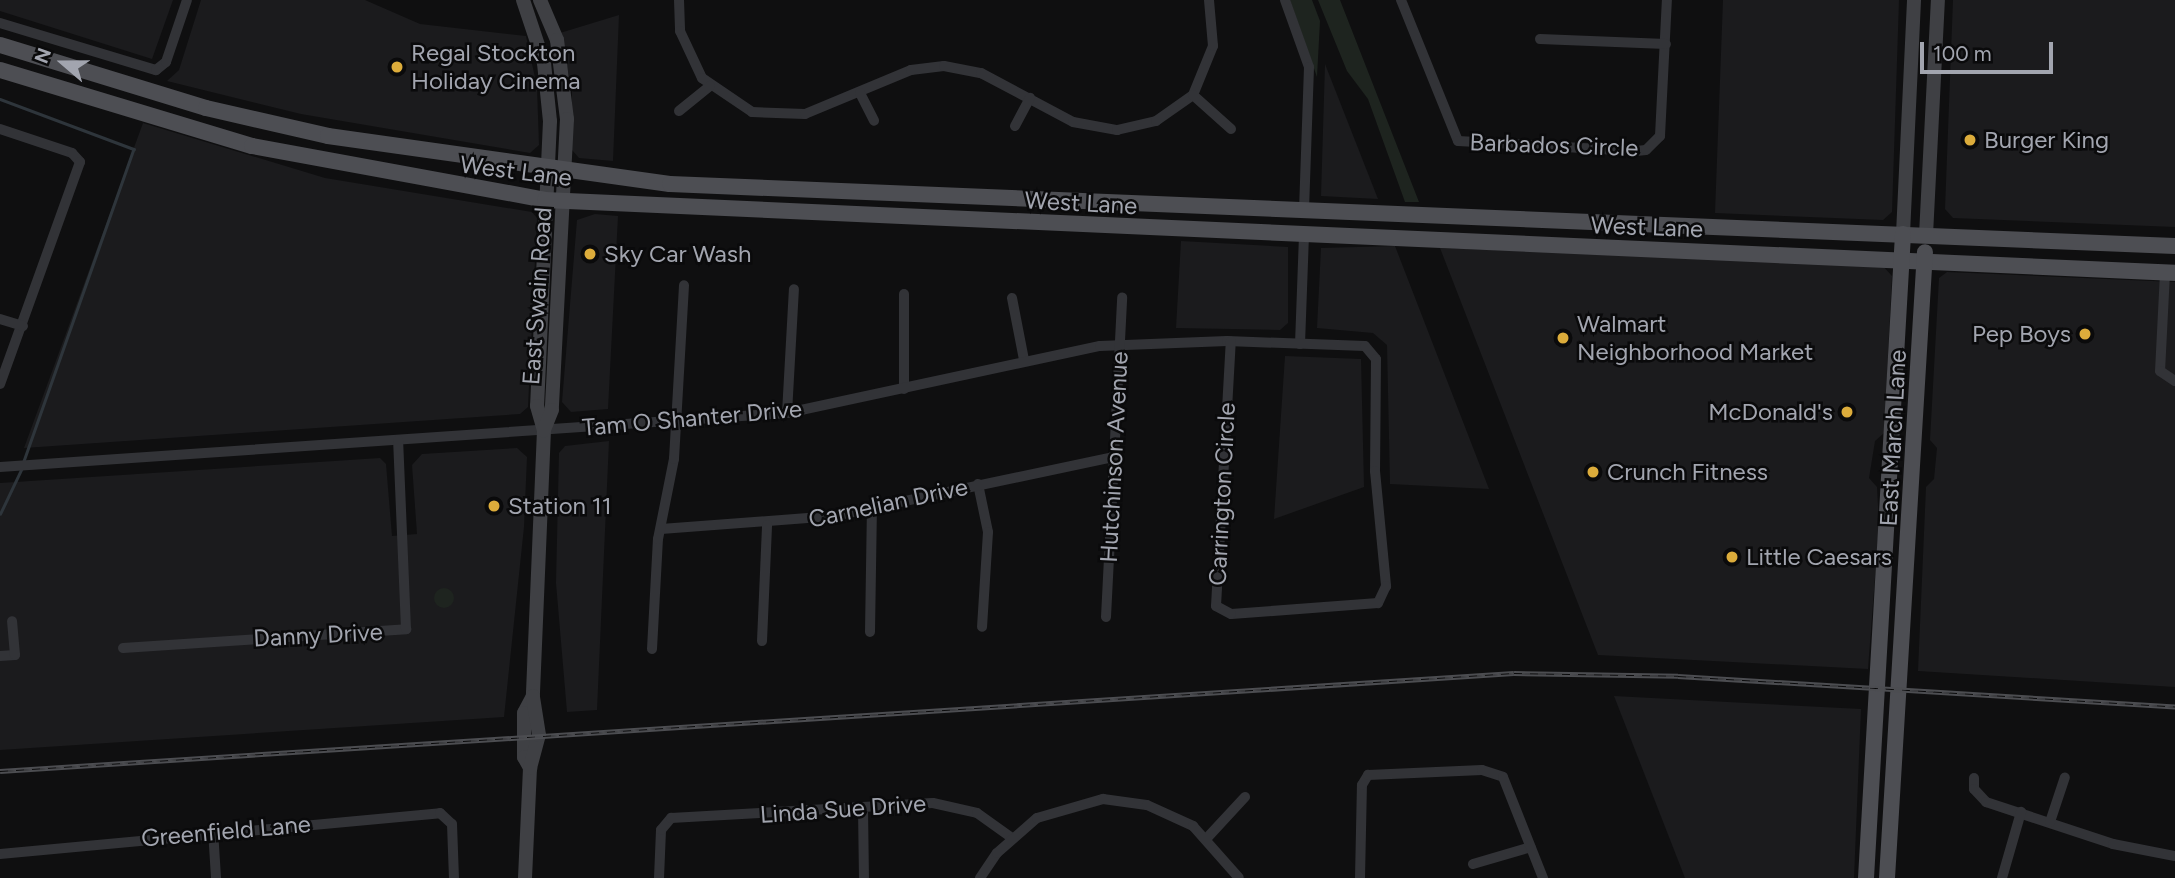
<!DOCTYPE html>
<style>
body{margin:0}
#map{position:relative;width:2175px;height:878px;overflow:hidden;background:#0f0f10;font-family:Figtree,sans-serif}
div>[style]{position:absolute}
.built>*{inset:0;background:#1b1b1d}
.green>*{inset:0;background:#1e241f}
.round{border-radius:50%}
.stream>*{height:2.5px;margin:-1.25px;padding:0 1.25px;transform-origin:1.25px;border-radius:1.25px;background:#2e353b}
.street>*{height:10px;margin:-5px;padding:0 5px;transform-origin:5px;border-radius:5px;background:#323337}
.secondary>*{height:14px;margin:-7px;padding:0 7px;transform-origin:7px;border-radius:7px;background:#3f4044}
.primary>*{height:16px;margin:-8px;padding:0 8px;transform-origin:8px;border-radius:8px;background:#4d4e53}
.rail>*{height:5px;margin-top:-2.5px;transform-origin:0;background:repeating-linear-gradient(90deg,#0a0a0b 0 8px,#4c4d51 0 16px);box-sizing:border-box;border-block:2px solid #4c4d51}
.dots>*{width:19px;height:19px;translate:-50% -50%;box-sizing:border-box;border:4px solid #0a0a0b;border-radius:50%}
span{translate:-50% -50%;white-space:nowrap;text-align:center;line-height:1.15;-webkit-text-stroke:5px #0a0a0b;paint-order:stroke}
.poi-label{font-size:24px;color:#a2a5af}
.left{translate:0 -50%;text-align:left}
.right{translate:-100% -50%;text-align:right}
.street-label{font-size:24px;color:#a2a5af}
.north{position:absolute;left:28px;top:28px;width:70px;height:70px;-webkit-text-stroke:5px #0a0a0b;paint-order:stroke;rotate:290deg;font-size:19px;font-weight:700;line-height:28px;text-align:center;color:#a2a5af}
.north::after{content:'';display:block;margin:auto;width:24px;height:32px;background:#a2a5af;clip-path:polygon(50% 0,100% 100%,50% 72%,0 100%)}
.scale{position:absolute;left:1920px;top:42px;width:133px;height:32px;box-sizing:border-box;border:4px solid #a2a5af;border-top:0;padding-left:9px;font-size:21px;line-height:24px;white-space:nowrap;color:#a2a5af;-webkit-text-stroke:5px #0a0a0b;paint-order:stroke}
</style>
<div id="map">
<div class="built">
<div style="clip-path:polygon(0 0,173px 0,152px 59px,0 11px)"></div>
<div style="clip-path:polygon(201px 0,365px 0,420px 24px,526px 36px,537px 87px,539px 145px,530px 153px,301px 114px,167px 81px,179px 70px)"></div>
<div style="clip-path:polygon(1723px 0,1899px 0,1892px 212px,1883px 220px,1715px 213px)"></div>
<div style="clip-path:polygon(1953px 0,2175px 0,2175px 227px,1953px 218px,1945px 209px)"></div>
<div style="clip-path:polygon(619px 15px,613px 161px,579px 158px,572px 150px,572px 90px,560px 33px)"></div>
<div style="clip-path:polygon(1325px 64px,1378px 199px,1321px 196px)"></div>
<div style="clip-path:polygon(143px 123px,325px 178px,532px 212px,537px 218px,528px 407px,520px 414px,24px 448px)"></div>
<div style="clip-path:polygon(595px 214px,618px 216px,608px 409px,571px 412px,562px 402px,577px 220px)"></div>
<div style="clip-path:polygon(1181px 241px,1288px 247px,1288px 323px,1280px 330px,1176px 328px)"></div>
<div style="clip-path:polygon(1395px 246px,1489px 489px,1390px 484px,1387px 345px,1373px 333px,1317px 328px,1321px 248px)"></div>
<div style="clip-path:polygon(1440px 248px,1882px 265px,1892px 276px,1884px 433px,1875px 441px,1869px 478px,1877px 487px,1879px 525px,1868px 669px,1598px 655px)"></div>
<div style="clip-path:polygon(1947px 272px,2175px 282px,2175px 687px,1918px 671px,1926px 487px,1934px 479px,1937px 448px,1930px 440px,1939px 278px)"></div>
<div style="clip-path:polygon(1285px 356px,1361px 359px,1364px 487px,1274px 519px)"></div>
<div style="clip-path:polygon(609px 441px,597px 710px,567px 712px,556px 583px,559px 453px,565px 446px)"></div>
<div style="clip-path:polygon(517px 448px,527px 457px,524px 527px,504px 717px,0 750px,0 483px,380px 458px,386px 464px,392px 536px,417px 534px,412px 465px,422px 454px)"></div>
<div style="clip-path:polygon(1614px 696px,1861px 709px,1854px 878px,1685px 878px)"></div>
</div>
<div class="green">
<div style="clip-path:polygon(1290px 0,1312px 0,1320px 21px,1317px 77px)"></div>
<div style="clip-path:polygon(1318px 0,1340px 0,1419px 202px,1405px 202px,1368px 99px,1347px 71px)"></div>
<div class="round" style="left:434px;top:588px;width:20px;height:20px"></div>
</div>
<div class="stream">
<div style="left:0;top:99px;width:143px;rotate:20.5deg"></div>
<div style="left:134px;top:149px;width:331px;rotate:109.4deg"></div>
<div style="left:0;top:514px;width:49px;rotate:-64.5deg"></div>
</div>
<div class="street">
<div style="left:679px;top:0;width:31px;rotate:88deg"></div>
<div style="left:680px;top:31px;width:52px;rotate:64.9deg"></div>
<div style="left:702px;top:78px;width:60px;rotate:34.2deg"></div>
<div style="left:752px;top:112px;width:53px;rotate:2.2deg"></div>
<div style="left:805px;top:114px;width:115px;rotate:-22.5deg"></div>
<div style="left:911px;top:70px;width:33px;rotate:-7deg"></div>
<div style="left:944px;top:66px;width:38px;rotate:11deg"></div>
<div style="left:981px;top:73px;width:104px;rotate:28deg"></div>
<div style="left:1073px;top:122px;width:45px;rotate:10.3deg"></div>
<div style="left:1117px;top:130px;width:40px;rotate:-13deg"></div>
<div style="left:1156px;top:121px;width:45px;rotate:-35.1deg"></div>
<div style="left:1193px;top:95px;width:53px;rotate:-67.8deg"></div>
<div style="left:1213px;top:46px;width:46px;rotate:-95deg"></div>
<div style="left:1285px;top:0;width:71px;rotate:70.3deg"></div>
<div style="left:1309px;top:67px;width:144px;rotate:92deg"></div>
<div style="left:1401px;top:0;width:152px;rotate:68deg"></div>
<div style="left:1458px;top:141px;width:178px;rotate:3.2deg"></div>
<div style="left:1636px;top:151px;width:10px;rotate:-6deg"></div>
<div style="left:1646px;top:150px;width:20px;rotate:-45deg"></div>
<div style="left:1660px;top:136px;width:136px;rotate:-87.1deg"></div>
<div style="left:0;top:23px;width:163px;rotate:16.8deg"></div>
<div style="left:156px;top:70px;width:13px;rotate:-39deg"></div>
<div style="left:166px;top:62px;width:65px;rotate:-71.3deg"></div>
<div style="left:1540px;top:39px;width:126px;rotate:2.3deg"></div>
<div style="left:860px;top:93px;width:31px;rotate:63deg"></div>
<div style="left:1193px;top:95px;width:51px;rotate:41.8deg"></div>
<div style="left:679px;top:111px;width:40px;rotate:-39deg"></div>
<div style="left:1015px;top:126px;width:32px;rotate:-62deg"></div>
<div style="left:0;top:129px;width:76px;rotate:18.4deg"></div>
<div style="left:72px;top:153px;width:12px;rotate:48deg"></div>
<div style="left:80px;top:162px;width:236px;rotate:109.8deg"></div>
<div style="left:2165px;top:273px;width:98px;rotate:92.9deg"></div>
<div style="left:2160px;top:371px;width:18px;rotate:34deg"></div>
<div style="left:904px;top:294px;width:95px;rotate:90deg"></div>
<div style="left:1012px;top:298px;width:63px;rotate:79deg"></div>
<div style="left:0;top:319px;width:24px;rotate:17deg"></div>
<div style="left:1300px;top:344px;width:109px;rotate:-87.9deg"></div>
<div style="left:787px;top:413px;width:124px;rotate:-86.8deg"></div>
<div style="left:0;top:467px;width:789px;rotate:-3.93deg"></div>
<div style="left:787px;top:413px;width:320px;rotate:-12.1deg"></div>
<div style="left:1100px;top:346px;width:127px;rotate:-2.3deg"></div>
<div style="left:1227px;top:341px;width:138px;rotate:2.1deg"></div>
<div style="left:1365px;top:346px;width:17px;rotate:50deg"></div>
<div style="left:1376px;top:359px;width:112px;rotate:90.5deg"></div>
<div style="left:1375px;top:471px;width:116px;rotate:84.5deg"></div>
<div style="left:1386px;top:586px;width:19px;rotate:115deg"></div>
<div style="left:1378px;top:603px;width:147px;rotate:175.7deg"></div>
<div style="left:1231px;top:614px;width:17px;rotate:-152deg"></div>
<div style="left:1216px;top:606px;width:265px;rotate:-86.8deg"></div>
<div style="left:978px;top:484px;width:49px;rotate:78.2deg"></div>
<div style="left:988px;top:532px;width:95px;rotate:93.6deg"></div>
<div style="left:661px;top:529px;width:173px;rotate:-4.3deg"></div>
<div style="left:834px;top:516px;width:285px;rotate:-11.9deg"></div>
<div style="left:1106px;top:617px;width:320px;rotate:-87.1deg"></div>
<div style="left:870px;top:632px;width:123px;rotate:-89.1deg"></div>
<div style="left:762px;top:641px;width:116px;rotate:-87.5deg"></div>
<div style="left:123px;top:648px;width:284px;rotate:-3.8deg"></div>
<div style="left:406px;top:629px;width:189px;rotate:-92.4deg"></div>
<div style="left:652px;top:649px;width:110px;rotate:-86.9deg"></div>
<div style="left:658px;top:539px;width:82px;rotate:-78.7deg"></div>
<div style="left:674px;top:459px;width:174px;rotate:-86.7deg"></div>
<div style="left:0;top:656px;width:15px;rotate:-4deg"></div>
<div style="left:15px;top:655px;width:34px;rotate:-95deg"></div>
<div style="left:1974px;top:778px;width:11px;rotate:90deg"></div>
<div style="left:1974px;top:789px;width:18px;rotate:47deg"></div>
<div style="left:1986px;top:802px;width:134px;rotate:18.3deg"></div>
<div style="left:2113px;top:844px;width:63px;rotate:11deg"></div>
<div style="left:863px;top:808px;width:70px;rotate:89.2deg"></div>
<div style="left:2050px;top:822px;width:47px;rotate:-71.6deg"></div>
<div style="left:213px;top:830px;width:48px;rotate:86.4deg"></div>
<div style="left:1207px;top:838px;width:56px;rotate:-47.2deg"></div>
<div style="left:0;top:854px;width:442px;rotate:-5.3deg"></div>
<div style="left:440px;top:813px;width:16px;rotate:43deg"></div>
<div style="left:452px;top:824px;width:54px;rotate:87.9deg"></div>
<div style="left:1473px;top:864px;width:60px;rotate:-16.3deg"></div>
<div style="left:659px;top:878px;width:48px;rotate:-87.6deg"></div>
<div style="left:661px;top:830px;width:16px;rotate:-50deg"></div>
<div style="left:671px;top:818px;width:262px;rotate:-3.3deg"></div>
<div style="left:933px;top:803px;width:45px;rotate:12.8deg"></div>
<div style="left:977px;top:813px;width:43px;rotate:35.5deg"></div>
<div style="left:980px;top:878px;width:30px;rotate:-56deg"></div>
<div style="left:997px;top:853px;width:53px;rotate:-41.2deg"></div>
<div style="left:1037px;top:818px;width:69px;rotate:-16.1deg"></div>
<div style="left:1103px;top:799px;width:44px;rotate:7.8deg"></div>
<div style="left:1147px;top:805px;width:51px;rotate:24.5deg"></div>
<div style="left:1193px;top:826px;width:69px;rotate:48.5deg"></div>
<div style="left:1360px;top:878px;width:93px;rotate:-88.8deg"></div>
<div style="left:1362px;top:785px;width:12px;rotate:-59deg"></div>
<div style="left:1368px;top:775px;width:114px;rotate:-2.5deg"></div>
<div style="left:1482px;top:770px;width:22px;rotate:18deg"></div>
<div style="left:1503px;top:777px;width:109px;rotate:68.4deg"></div>
<div style="left:2002px;top:878px;width:69px;rotate:-73.9deg"></div>
</div>
<div class="secondary">
<div style="left:523px;top:0;width:66px;rotate:71.6deg"></div>
<div style="left:544px;top:63px;width:58px;rotate:84.1deg"></div>
<div style="left:550px;top:121px;width:285px;rotate:92.6deg"></div>
<div style="left:537px;top:406px;width:25px;rotate:74deg"></div>
<div style="left:544px;top:430px;width:266px;rotate:92.4deg"></div>
<div style="left:533px;top:696px;width:19px;rotate:118deg"></div>
<div style="left:524px;top:713px;width:44px;rotate:90deg"></div>
<div style="left:524px;top:757px;width:13px;rotate:61deg"></div>
<div style="left:530px;top:768px;width:110px;rotate:92.6deg"></div>
<div style="left:540px;top:0;width:43px;rotate:67deg"></div>
<div style="left:557px;top:40px;width:80px;rotate:82.8deg"></div>
<div style="left:567px;top:119px;width:291px;rotate:93deg"></div>
<div style="left:552px;top:410px;width:22px;rotate:112deg"></div>
<div style="left:1903px;top:234px;width:234px;rotate:-87.3deg"></div>
<div style="left:1926px;top:235px;width:235px;rotate:-87.1deg"></div>
<div style="left:530px;top:768px;width:34px;rotate:-75deg"></div>
<div style="left:539px;top:735px;width:39px;rotate:-99deg"></div>
</div>
<div class="primary">
<div style="left:0;top:45px;width:215px;rotate:17deg"></div>
<div style="left:206px;top:108px;width:125px;rotate:12.9deg"></div>
<div style="left:328px;top:136px;width:345px;rotate:8deg"></div>
<div style="left:670px;top:184px;width:1506px;rotate:2.36deg"></div>
<div style="left:0;top:70px;width:263px;rotate:16.8deg"></div>
<div style="left:252px;top:146px;width:298px;rotate:10.4deg"></div>
<div style="left:545px;top:200px;width:1632px;rotate:2.56deg"></div>
<div style="left:1866px;top:878px;width:645px;rotate:-86.71deg"></div>
<div style="left:1887px;top:878px;width:627px;rotate:-86.53deg"></div>
</div>
<div class="rail">
<div style="left:0;top:771px;width:1517px;rotate:-3.7deg"></div>
<div style="left:1514px;top:673px;width:164px;rotate:1deg"></div>
<div style="left:1678px;top:676px;width:498px;rotate:3.5deg"></div>
</div>
<div class="dots">
<div style="left:397px;top:67px;background:#dcac3b"></div>
<div style="left:1970px;top:140px;background:#dcac3b"></div>
<div style="left:590px;top:254px;background:#dcac3b"></div>
<div style="left:2085px;top:334px;background:#dcac3b"></div>
<div style="left:1563px;top:338px;background:#dcac3b"></div>
<div style="left:1847px;top:412px;background:#dcac3b"></div>
<div style="left:1593px;top:472px;background:#dcac3b"></div>
<div style="left:494px;top:506px;background:#dcac3b"></div>
<div style="left:1732px;top:557px;background:#dcac3b"></div>
</div>
<div class="poi-label">
<span class="left" style="left:411px;top:67px">Regal Stockton<br>Holiday Cinema</span>
<span class="left" style="left:1984px;top:140px">Burger King</span>
<span class="left" style="left:604px;top:254px">Sky Car Wash</span>
<span class="left" style="left:1577px;top:338px">Walmart<br>Neighborhood Market</span>
<span class="right" style="left:2071px;top:334px">Pep Boys</span>
<span class="right" style="left:1833px;top:412px">McDonald's</span>
<span class="left" style="left:1607px;top:472px">Crunch Fitness</span>
<span class="left" style="left:508px;top:506px">Station 11</span>
<span class="left" style="left:1746px;top:557px">Little Caesars</span>
</div>
<div class="street-label">
<span style="left:1554px;top:145px;rotate:2deg">Barbados Circle</span>
<span style="left:516px;top:171px;rotate:7deg">West Lane</span>
<span style="left:1081px;top:203px;rotate:3deg">West Lane</span>
<span style="left:1647px;top:227px;rotate:2deg">West Lane</span>
<span style="left:537px;top:296px;rotate:-86deg">East Swain Road</span>
<span style="left:692px;top:418px;rotate:-5deg">Tam O Shanter Drive</span>
<span style="left:1893px;top:438px;rotate:-87deg">East March Lane</span>
<span style="left:1114px;top:457px;rotate:-87deg">Hutchinson Avenue</span>
<span style="left:1222px;top:494px;rotate:-87deg">Carrington Circle</span>
<span style="left:888px;top:503px;rotate:-12deg">Carnelian Drive</span>
<span style="left:318px;top:635px;rotate:-3deg">Danny Drive</span>
<span style="left:843px;top:809px;rotate:-4deg">Linda Sue Drive</span>
<span style="left:226px;top:831px;rotate:-5deg">Greenfield Lane</span>
</div>
<div class="north">N</div>
<div class="scale">100 m</div>
</div>
